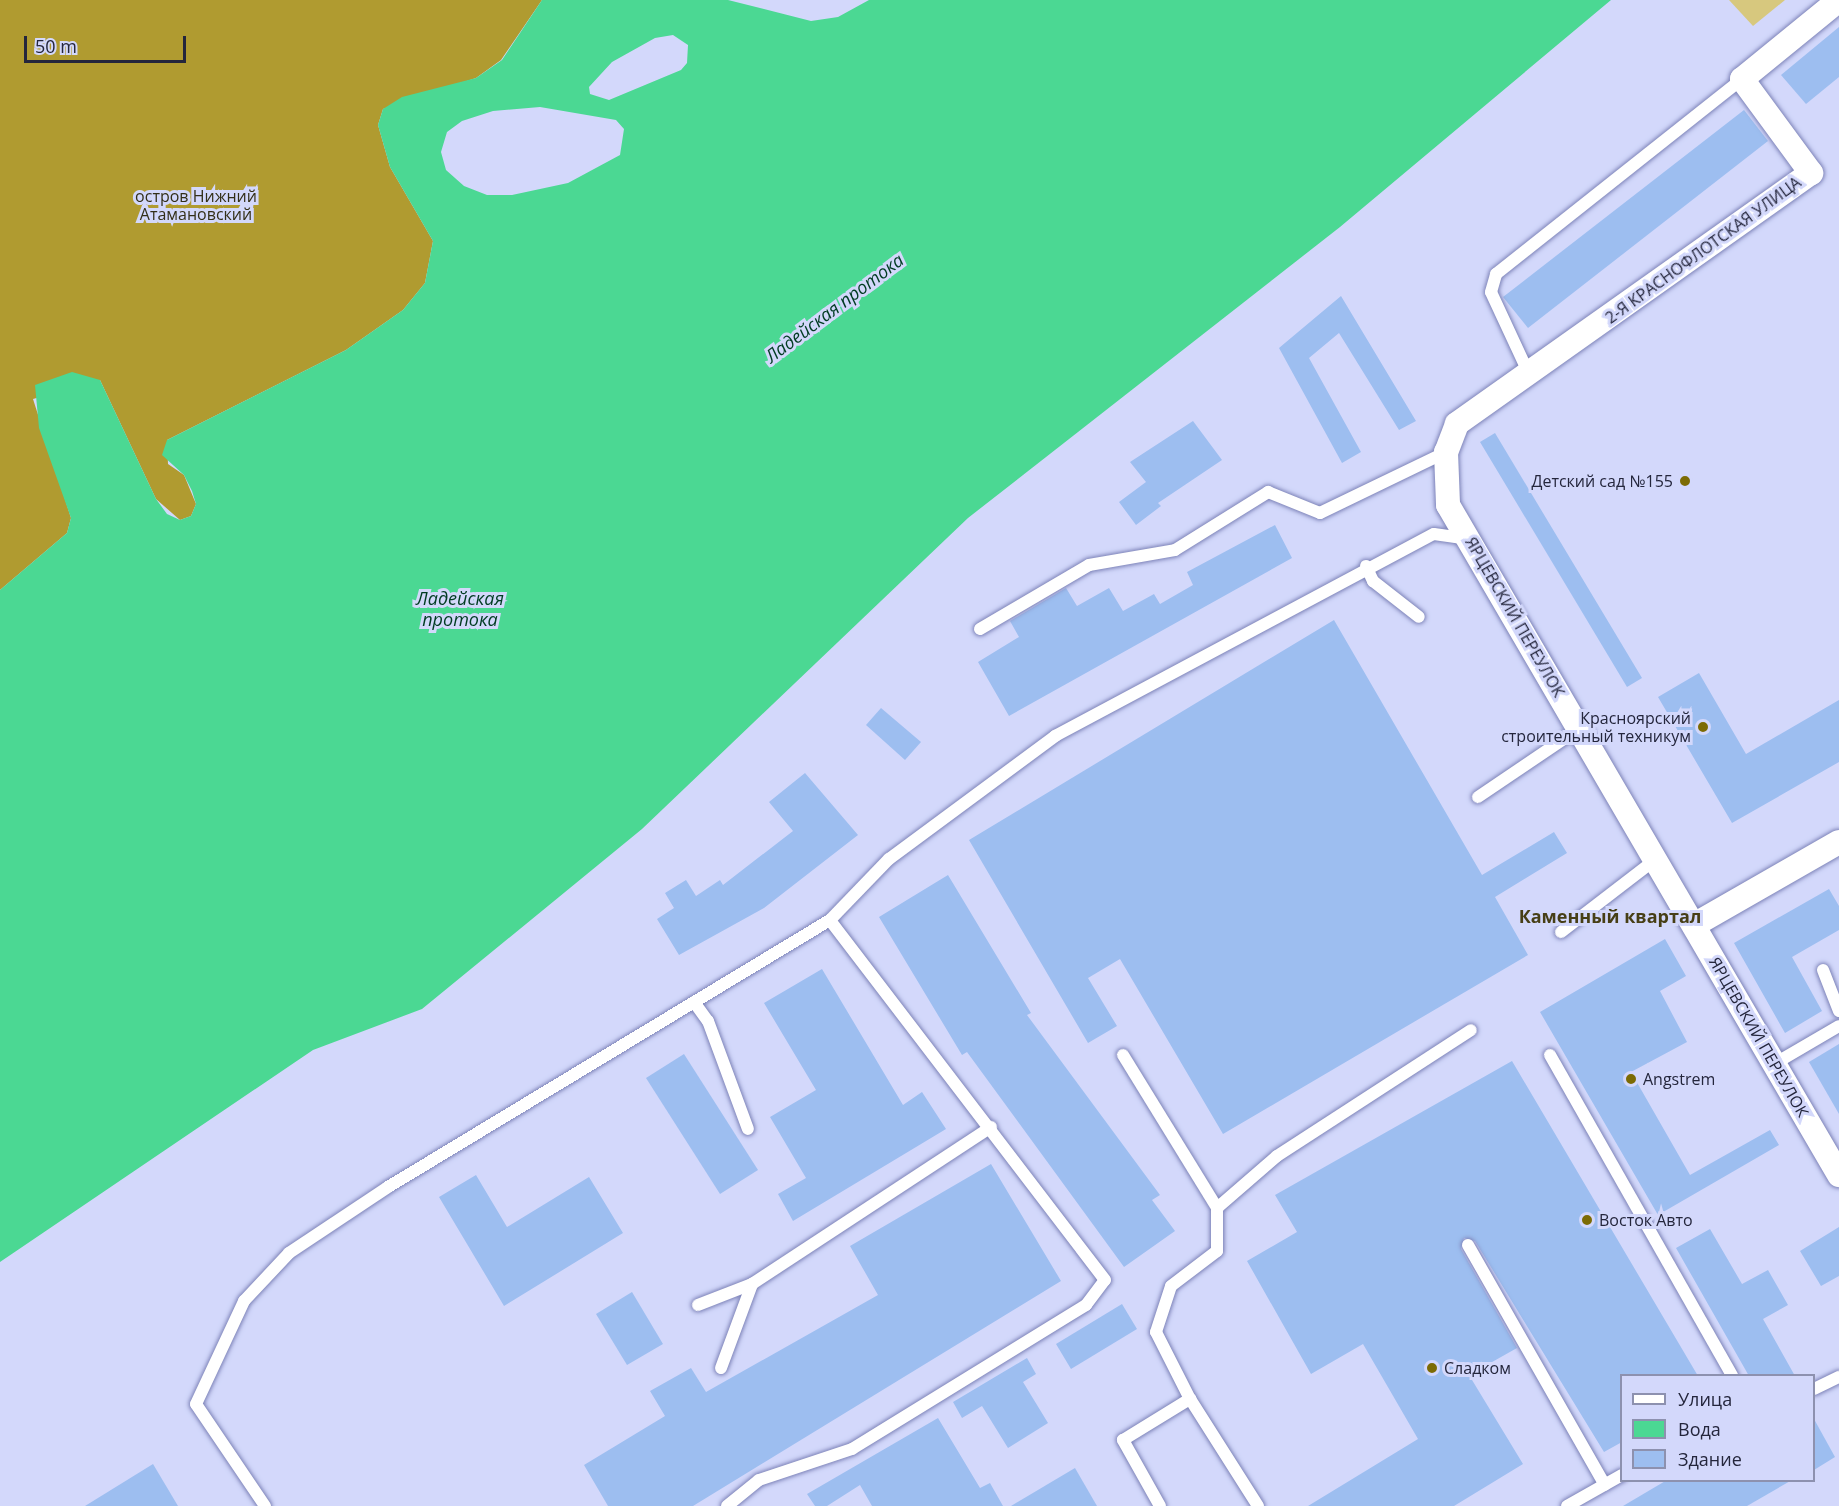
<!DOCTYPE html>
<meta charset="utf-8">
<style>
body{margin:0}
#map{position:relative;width:1839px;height:1506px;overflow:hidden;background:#d3d8fb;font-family:"Open Sans",sans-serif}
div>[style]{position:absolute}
.green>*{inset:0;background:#d7c87e}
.forest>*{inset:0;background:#b09b30}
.water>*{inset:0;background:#4bd893}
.building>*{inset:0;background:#9dbef0}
.roads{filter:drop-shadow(0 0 2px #7d83b8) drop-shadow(0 0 2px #7d83b8)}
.lane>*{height:12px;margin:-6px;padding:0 6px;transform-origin:6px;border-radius:6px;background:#fff}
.street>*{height:24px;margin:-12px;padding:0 12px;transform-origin:12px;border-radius:12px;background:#fff}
.dots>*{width:16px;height:16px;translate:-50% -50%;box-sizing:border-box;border:3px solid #d3d8fb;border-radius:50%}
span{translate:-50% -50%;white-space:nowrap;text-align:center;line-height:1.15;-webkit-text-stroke:6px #d3d8fb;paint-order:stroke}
.park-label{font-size:16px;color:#332f18}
.street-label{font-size:16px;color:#24263c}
.poi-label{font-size:16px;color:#24263c}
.right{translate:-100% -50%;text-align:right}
.left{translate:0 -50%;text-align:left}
.water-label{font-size:18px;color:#003c22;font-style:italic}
.neighbourhood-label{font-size:18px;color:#473f16;font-weight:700}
.legend{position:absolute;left:1620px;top:1374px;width:195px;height:108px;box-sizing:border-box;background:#d3d8fb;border:2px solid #8d91af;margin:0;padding:8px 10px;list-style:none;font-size:18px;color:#24263c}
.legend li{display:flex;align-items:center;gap:12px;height:30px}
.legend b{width:30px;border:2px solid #8d91af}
.scale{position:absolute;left:24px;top:36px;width:162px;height:27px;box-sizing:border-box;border:3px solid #24263c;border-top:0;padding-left:8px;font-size:18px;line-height:21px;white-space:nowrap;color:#24263c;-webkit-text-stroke:4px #d3d8fb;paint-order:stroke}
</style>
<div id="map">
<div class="green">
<div style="clip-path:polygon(1729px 0,1785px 0,1753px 26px)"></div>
</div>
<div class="forest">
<div style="clip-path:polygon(0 0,542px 0,501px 60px,476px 78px,383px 109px,378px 125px,390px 167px,433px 241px,425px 283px,403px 310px,346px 350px,167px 440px,168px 464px,184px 475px,196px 504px,191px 516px,180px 520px,156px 499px,100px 380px,33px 399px,71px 518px,67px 533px,0 590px)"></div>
</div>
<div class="water">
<div style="clip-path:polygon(evenodd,542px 0,728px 0,811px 21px,838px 17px,869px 0,1611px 0,1340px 227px,968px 518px,642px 829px,422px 1009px,313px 1050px,0 1262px,0 590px,67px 533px,71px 518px,39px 428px,35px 385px,72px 372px,100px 380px,156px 499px,167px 514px,180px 520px,191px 516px,196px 504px,192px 491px,184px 475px,162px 455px,167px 440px,346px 350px,403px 310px,425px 283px,433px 241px,390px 167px,378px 125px,383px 109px,402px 97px,476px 78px,502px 60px,542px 0,673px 35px,688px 45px,687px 63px,681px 70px,609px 100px,590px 94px,589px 87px,612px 62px,655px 38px,673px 35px,542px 0,540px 107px,616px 120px,624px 129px,620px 155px,568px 183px,512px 195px,487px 195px,464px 186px,446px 170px,441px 152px,447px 132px,462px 121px,493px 111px,540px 107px)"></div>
</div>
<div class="building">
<div style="clip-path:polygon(1839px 27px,1839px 77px,1806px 104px,1781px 75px)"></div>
<div style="clip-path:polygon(1744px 110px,1768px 141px,1528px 328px,1503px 297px)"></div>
<div style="clip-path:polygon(1341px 296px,1416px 421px,1399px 430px,1339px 333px,1309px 358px,1361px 452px,1342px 463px,1279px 348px)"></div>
<div style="clip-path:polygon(1193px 421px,1222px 460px,1158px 503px,1161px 506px,1136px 525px,1119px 502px,1146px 482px,1130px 462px)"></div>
<div style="clip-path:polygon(1495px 433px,1642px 678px,1627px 687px,1480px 442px)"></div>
<div style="clip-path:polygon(1275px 525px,1292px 558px,1009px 716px,978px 662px,1019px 637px,1010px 621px,1066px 588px,1077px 606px,1109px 588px,1123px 611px,1154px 594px,1160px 604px,1193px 585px,1187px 572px)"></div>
<div style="clip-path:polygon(1334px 620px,1482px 875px,1554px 832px,1567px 853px,1495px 897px,1528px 955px,1223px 1134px,1120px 959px,1088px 978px,1117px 1026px,1088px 1043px,969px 840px)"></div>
<div style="clip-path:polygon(1699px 673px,1746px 754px,1839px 700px,1839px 762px,1732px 823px,1658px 697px)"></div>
<div style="clip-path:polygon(881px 708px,921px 742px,905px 760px,866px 725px)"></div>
<div style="clip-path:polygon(805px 773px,858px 835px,764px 908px,679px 955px,657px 919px,674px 908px,665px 893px,686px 880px,696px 896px,720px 880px,723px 885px,793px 831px,769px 802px)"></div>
<div style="clip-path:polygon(948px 875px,1031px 1013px,1027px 1015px,1160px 1195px,1152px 1200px,1175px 1231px,1124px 1267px,967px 1052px,962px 1055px,879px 917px)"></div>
<div style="clip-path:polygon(1829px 889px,1839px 906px,1839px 930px,1792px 957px,1822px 1011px,1785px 1033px,1734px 943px)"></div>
<div style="clip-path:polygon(1665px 939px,1686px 976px,1660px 991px,1687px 1042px,1631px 1072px,1690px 1175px,1770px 1130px,1779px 1145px,1658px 1215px,1540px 1012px)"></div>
<div style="clip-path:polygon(822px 969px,903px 1105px,922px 1092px,946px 1129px,793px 1221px,778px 1194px,806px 1178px,770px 1117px,816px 1090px,764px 1003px)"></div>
<div style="clip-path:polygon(1839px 1044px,1839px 1114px,1809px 1062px)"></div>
<div style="clip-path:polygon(684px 1054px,758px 1170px,720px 1194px,646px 1078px)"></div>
<div style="clip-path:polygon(1512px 1061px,1698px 1376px,1622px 1376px,1622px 1442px,1604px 1452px,1475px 1241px,1464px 1238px,1461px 1249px,1517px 1348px,1469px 1375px,1523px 1464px,1454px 1506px,1308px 1506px,1418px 1439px,1363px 1344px,1311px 1374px,1247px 1261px,1297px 1232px,1275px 1195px)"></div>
<div style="clip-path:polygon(991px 1164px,1061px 1281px,693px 1506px,608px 1506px,584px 1465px,665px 1416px,650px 1391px,691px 1368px,706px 1392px,878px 1295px,850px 1246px)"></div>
<div style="clip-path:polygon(476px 1175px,507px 1227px,589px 1177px,623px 1233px,504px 1306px,439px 1197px)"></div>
<div style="clip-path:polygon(1839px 1227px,1839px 1276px,1821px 1286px,1800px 1251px)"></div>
<div style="clip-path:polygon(1710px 1229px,1742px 1284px,1768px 1270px,1788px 1305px,1763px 1319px,1795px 1376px,1749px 1376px,1676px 1248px)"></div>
<div style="clip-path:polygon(632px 1292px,663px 1344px,627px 1365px,596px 1314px)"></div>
<div style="clip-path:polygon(1122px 1304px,1137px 1329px,1071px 1369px,1056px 1344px)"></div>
<div style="clip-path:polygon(1027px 1358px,1036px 1374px,1023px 1382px,1048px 1423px,1008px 1448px,982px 1406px,962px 1418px,953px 1402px)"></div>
<div style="clip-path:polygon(938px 1418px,980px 1488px,990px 1483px,1003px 1506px,872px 1506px,860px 1485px,827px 1506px,815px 1506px,807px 1494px)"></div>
<div style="clip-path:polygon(1814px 1419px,1835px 1457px,1814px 1470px)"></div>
<div style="clip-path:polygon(153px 1464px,178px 1506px,85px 1506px)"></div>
<div style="clip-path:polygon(1075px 1468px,1097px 1506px,1011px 1506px)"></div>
<div style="clip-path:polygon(1667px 1480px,1792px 1480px,1747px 1506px,1623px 1506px)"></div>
</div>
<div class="roads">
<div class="lane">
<div style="left:1529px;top:374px;width:90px;rotate:-114.9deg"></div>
<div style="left:1491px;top:292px;width:19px;rotate:-74deg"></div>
<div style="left:1496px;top:274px;width:314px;rotate:-38.4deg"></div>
<div style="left:1366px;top:566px;width:17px;rotate:65deg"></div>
<div style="left:1373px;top:581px;width:58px;rotate:38deg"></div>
<div style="left:980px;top:629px;width:126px;rotate:-30.4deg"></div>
<div style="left:1089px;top:565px;width:87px;rotate:-9.9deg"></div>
<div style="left:1175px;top:550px;width:110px;rotate:-31.9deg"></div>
<div style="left:1268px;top:492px;width:56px;rotate:22deg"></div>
<div style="left:1320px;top:513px;width:140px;rotate:-25.8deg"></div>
<div style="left:1478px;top:797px;width:123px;rotate:-34.1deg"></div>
<div style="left:1561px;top:932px;width:120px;rotate:-37.5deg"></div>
<div style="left:1823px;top:970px;width:44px;rotate:68.7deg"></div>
<div style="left:694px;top:1002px;width:24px;rotate:54deg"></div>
<div style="left:708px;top:1021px;width:115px;rotate:69.7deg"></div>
<div style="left:1123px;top:1055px;width:180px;rotate:58.4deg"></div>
<div style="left:1550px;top:1055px;width:369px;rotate:60.4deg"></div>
<div style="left:1774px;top:1064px;width:75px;rotate:-30.3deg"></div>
<div style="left:1468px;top:1245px;width:276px;rotate:60.3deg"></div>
<div style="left:698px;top:1305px;width:58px;rotate:-21.3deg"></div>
<div style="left:752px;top:1284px;width:286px;rotate:-33.3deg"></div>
<div style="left:721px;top:1368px;width:90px;rotate:-69.7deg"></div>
<div style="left:1814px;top:1389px;width:28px;rotate:-26deg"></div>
<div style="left:265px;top:1506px;width:123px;rotate:-124.1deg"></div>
<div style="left:196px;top:1404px;width:114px;rotate:-65deg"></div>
<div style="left:244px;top:1301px;width:66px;rotate:-46.8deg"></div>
<div style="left:289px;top:1253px;width:119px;rotate:-33.7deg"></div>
<div style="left:388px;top:1187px;width:516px;rotate:-31.14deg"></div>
<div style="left:830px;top:920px;width:85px;rotate:-46deg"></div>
<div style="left:889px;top:859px;width:207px;rotate:-36.5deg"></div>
<div style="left:1055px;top:736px;width:429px;rotate:-28.1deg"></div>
<div style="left:1434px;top:534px;width:34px;rotate:8deg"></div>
<div style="left:727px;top:1506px;width:41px;rotate:-39.1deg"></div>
<div style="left:759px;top:1480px;width:98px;rotate:-18.4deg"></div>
<div style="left:852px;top:1449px;width:275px;rotate:-31.6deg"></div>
<div style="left:1086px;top:1305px;width:31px;rotate:-53deg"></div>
<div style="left:1105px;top:1280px;width:453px;rotate:-127.4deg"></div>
<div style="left:1160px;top:1506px;width:76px;rotate:-119.3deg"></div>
<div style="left:1123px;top:1440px;width:79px;rotate:-31.5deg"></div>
<div style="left:1258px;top:1506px;width:127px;rotate:-122.4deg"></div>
<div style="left:1190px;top:1399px;width:75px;rotate:-116.9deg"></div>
<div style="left:1156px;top:1332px;width:48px;rotate:-71.9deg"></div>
<div style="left:1171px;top:1286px;width:58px;rotate:-37.3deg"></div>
<div style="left:1217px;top:1251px;width:43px;rotate:-90deg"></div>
<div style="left:1217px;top:1208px;width:79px;rotate:-40.9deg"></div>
<div style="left:1277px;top:1156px;width:231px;rotate:-33deg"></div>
<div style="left:1567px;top:1506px;width:63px;rotate:-29.4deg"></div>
</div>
<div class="street">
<div style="left:1839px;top:0;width:125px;rotate:140.8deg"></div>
<div style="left:1742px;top:79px;width:117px;rotate:53.7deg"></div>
<div style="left:1811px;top:173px;width:434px;rotate:144.7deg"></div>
<div style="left:1457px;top:424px;width:30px;rotate:111deg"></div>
<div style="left:1446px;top:452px;width:53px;rotate:87.8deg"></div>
<div style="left:1448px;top:505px;width:776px;rotate:59.73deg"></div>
<div style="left:1694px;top:925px;width:167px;rotate:-29.8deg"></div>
</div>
</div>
<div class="dots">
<div style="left:1685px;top:481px;background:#7c6b04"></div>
<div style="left:1703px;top:727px;background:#7c6b04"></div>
<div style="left:1631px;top:1079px;background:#7c6b04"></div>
<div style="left:1587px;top:1220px;background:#7c6b04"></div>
<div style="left:1432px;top:1368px;background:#7c6b04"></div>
</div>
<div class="park-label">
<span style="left:196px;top:205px">остров Нижний<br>Атамановский</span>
</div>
<div class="street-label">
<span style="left:1703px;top:250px;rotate:-36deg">2-Я КРАСНОФЛОТСКАЯ УЛИЦА</span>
<span style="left:1515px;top:617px;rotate:60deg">ЯРЦЕВСКИЙ ПЕРЕУЛОК</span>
<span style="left:1759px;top:1037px;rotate:60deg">ЯРЦЕВСКИЙ ПЕРЕУЛОК</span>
</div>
<div class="poi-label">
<span class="right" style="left:1673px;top:481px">Детский сад №155</span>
<span class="right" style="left:1691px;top:727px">Красноярский<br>строительный техникум</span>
<span class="left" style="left:1643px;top:1079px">Angstrem</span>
<span class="left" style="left:1599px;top:1220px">Восток Авто</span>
<span class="left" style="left:1444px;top:1368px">Сладком</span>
</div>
<div class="water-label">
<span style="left:834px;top:308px;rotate:-37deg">Ладейская протока</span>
<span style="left:460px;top:609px">Ладейская<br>протока</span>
</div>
<div class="neighbourhood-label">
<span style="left:1610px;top:916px">Каменный квартал</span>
</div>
<ul class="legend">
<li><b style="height:8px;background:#fff"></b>Улица</li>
<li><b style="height:16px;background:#4bd893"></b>Вода</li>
<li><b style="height:16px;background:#9dbef0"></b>Здание</li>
</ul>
<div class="scale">50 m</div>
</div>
